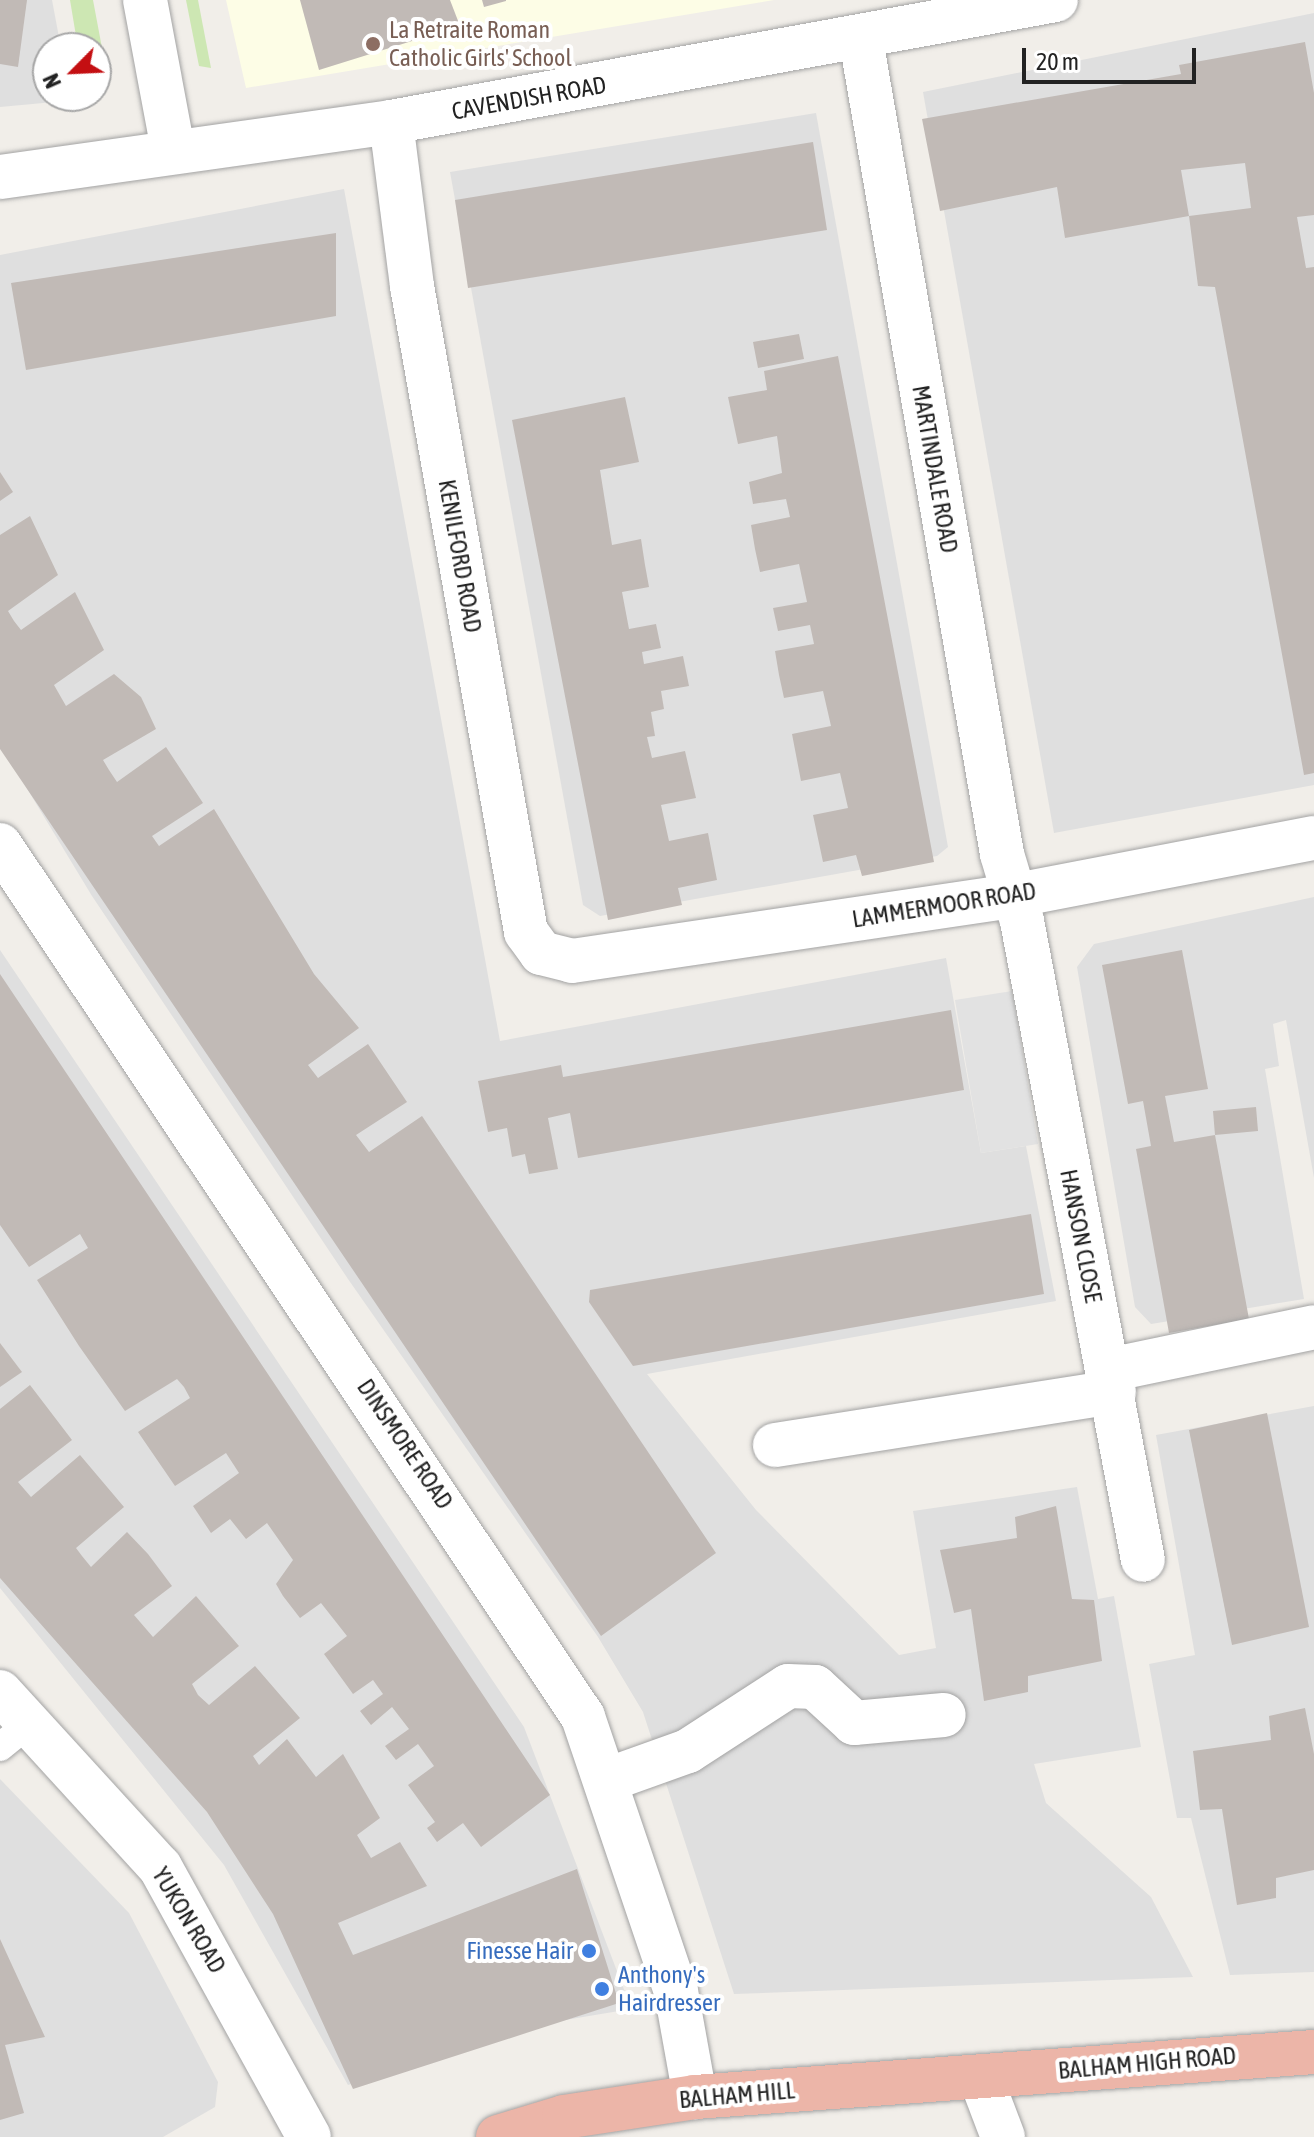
<!DOCTYPE html>
<style>
body{margin:0}
#map{position:relative;width:1314px;height:2137px;overflow:hidden;background:#f1eee9;font-family:"Asap Condensed",sans-serif}
div>[style]{position:absolute}
.residential>*{inset:0;background:#dfdfdf}
.education>*{inset:0;background:#fdfde6}
.grass>*{inset:0;background:#cde7b3}
.parking>*{inset:0;background:#e2e2e2}
.building>*{inset:0;background:#c1bab6}
.roads{filter:drop-shadow(0 0 2px #a3a3a3) drop-shadow(0 0 2px #a3a3a3)}
.service>*{height:28px;margin:-14px;padding:0 14px;transform-origin:14px;border-radius:14px;background:#fff}
.minor>*{height:44px;margin:-22px;padding:0 22px;transform-origin:22px;border-radius:22px;background:#fff}
.trunk>*{height:44px;margin:-22px;padding:0 22px;transform-origin:22px;border-radius:22px;background:#ecb5a8}
.dots>*{width:22px;height:22px;translate:-50% -50%;box-sizing:border-box;border:4px solid #fff;border-radius:50%}
span{translate:-50% -50%;white-space:nowrap;text-align:center;line-height:1.15;-webkit-text-stroke:8px #fff;paint-order:stroke}
.education-label{font-size:24px;color:#785e54}
.left{translate:0 -50%;text-align:left}
.street-label{font-size:24px;color:#222}
.shop-label{font-size:24px;color:#366cbe}
.right{translate:-100% -50%;text-align:right}
.north{position:absolute;left:32px;top:32px;width:80px;height:80px;box-sizing:border-box;background:#fff;border:2px solid #a7a7a7;border-radius:50%;rotate:246deg;font-size:22px;font-weight:700;line-height:32px;text-align:center;color:#222}
.north::after{content:'';display:block;margin:auto;width:28px;height:36px;background:#c40f12;clip-path:polygon(50% 0,100% 100%,50% 72%,0 100%)}
.scale{position:absolute;left:1022px;top:48px;width:174px;height:36px;box-sizing:border-box;border:4px solid #222;border-top:0;padding-left:10px;font-size:24px;line-height:28px;white-space:nowrap;color:#222;-webkit-text-stroke:6px #fff;paint-order:stroke}
</style>
<div id="map">
<div class="residential">
<div style="clip-path:polygon(0 0,52px 0,61px 48px,48px 48px,48px 96px,65px 101px,0 107px)"></div>
<div style="clip-path:polygon(1314px 13px,1314px 785px,1054px 833px,923px 92px)"></div>
<div style="clip-path:polygon(816px 113px,948px 847px,937px 856px,600px 916px,583px 905px,450px 172px)"></div>
<div style="clip-path:polygon(344px 189px,500px 1041px,946px 958px,981px 1153px,1026px 1146px,1056px 1301px,647px 1374px,756px 1510px,899px 1655px,936px 1648px,913px 1511px,1077px 1487px,1098px 1599px,1114px 1596px,1141px 1747px,1034px 1764px,1046px 1803px,1151px 1897px,1193px 1977px,734px 1994px,643px 1712px,598px 1637px,348px 1279px,92px 896px,0 744px,0 255px)"></div>
<div style="clip-path:polygon(1314px 897px,1314px 1178px,1286px 1020px,1273px 1024px,1279px 1066px,1265px 1069px,1304px 1299px,1151px 1324px,1135px 1307px,1077px 967px,1094px 944px)"></div>
<div style="clip-path:polygon(0 950px,524px 1727px,628px 2000px,619px 2011px,529px 2026px,348px 2085px,224px 1865px,0 1588px)"></div>
<div style="clip-path:polygon(1314px 1406px,1314px 1972px,1230px 1975px,1191px 1818px,1177px 1818px,1149px 1664px,1195px 1655px,1156px 1435px)"></div>
<div style="clip-path:polygon(0 1779px,129px 1913px,218px 2082px,215px 2107px,163px 2137px,0 2137px)"></div>
</div>
<div class="education">
<div style="clip-path:polygon(226px 0,774px 0,246px 88px)"></div>
</div>
<div class="grass">
<div style="clip-path:polygon(70px 0,93px 0,102px 48px,78px 48px)"></div>
<div style="clip-path:polygon(186px 0,198px 0,211px 68px,199px 66px)"></div>
</div>
<div class="parking">
<div style="clip-path:polygon(1012px 991px,1038px 1144px,981px 1153px,955px 1000px)"></div>
</div>
<div class="building">
<div style="clip-path:polygon(0 0,27px 0,18px 67px,0 64px)"></div>
<div style="clip-path:polygon(300px 0,450px 0,460px 26px,319px 70px)"></div>
<div style="clip-path:polygon(482px 0,506px 0,506px 1px,484px 7px)"></div>
<div style="clip-path:polygon(1305px 42px,1314px 93px,1314px 215px,1297px 217px,1306px 268px,1314px 267px,1314px 773px,1304px 775px,1215px 287px,1198px 286px,1189px 216px,1251px 208px,1245px 163px,1181px 170px,1189px 216px,1065px 238px,1057px 187px,940px 211px,922px 119px,1181px 74px,1179px 65px)"></div>
<div style="clip-path:polygon(813px 142px,827px 230px,468px 288px,455px 200px)"></div>
<div style="clip-path:polygon(336px 233px,336px 316px,26px 370px,11px 283px)"></div>
<div style="clip-path:polygon(799px 334px,804px 359px,758px 368px,753px 342px)"></div>
<div style="clip-path:polygon(838px 356px,934px 862px,862px 876px,856px 855px,823px 862px,813px 815px,848px 808px,840px 773px,801px 781px,792px 734px,831px 726px,823px 691px,784px 698px,779px 675px,775px 651px,814px 644px,810px 625px,778px 631px,773px 608px,807px 602px,799px 564px,760px 572px,755px 549px,751px 525px,790px 517px,786px 499px,753px 504px,749px 482px,782px 473px,777px 436px,738px 444px,728px 397px,767px 390px,764px 371px)"></div>
<div style="clip-path:polygon(625px 397px,639px 462px,600px 470px,612px 545px,641px 539px,645px 565px,649px 587px,622px 592px,629px 629px,656px 624px,661px 648px,642px 652px,644px 664px,683px 656px,689px 686px,661px 691px,664px 709px,651px 712px,655px 736px,647px 737px,652px 758px,685px 751px,696px 798px,661px 805px,669px 841px,708px 833px,717px 880px,678px 888px,682px 905px,608px 920px,512px 420px)"></div>
<div style="clip-path:polygon(0 472px,13px 492px,0 501px)"></div>
<div style="clip-path:polygon(30px 516px,58px 575px,8px 611px,14px 621px,21px 630px,75px 592px,104px 650px,54px 685px,66px 706px,114px 674px,141px 697px,156px 729px,103px 760px,109px 770px,117px 782px,166px 747px,203px 803px,152px 836px,159px 846px,214px 809px,314px 974px,359px 1028px,308px 1065px,318px 1078px,368px 1044px,407px 1102px,356px 1135px,369px 1152px,422px 1116px,716px 1553px,601px 1636px,0 749px,0 535px)"></div>
<div style="clip-path:polygon(1182px 950px,1208px 1089px,1165px 1096px,1174px 1142px,1215px 1135px,1249px 1319px,1169px 1333px,1136px 1149px,1151px 1146px,1143px 1101px,1128px 1104px,1102px 965px)"></div>
<div style="clip-path:polygon(0 974px,550px 1795px,481px 1847px,463px 1823px,437px 1842px,427px 1828px,435px 1822px,408px 1785px,434px 1766px,418px 1744px,396px 1760px,385px 1746px,409px 1729px,392px 1707px,371px 1725px,360px 1711px,383px 1694px,373px 1680px,353px 1694px,324px 1654px,347px 1636px,321px 1603px,300px 1618px,283px 1596px,276px 1584px,293px 1560px,267px 1523px,246px 1539px,230px 1519px,211px 1533px,193px 1506px,239px 1473px,226px 1453px,175px 1486px,138px 1432px,190px 1398px,184px 1387px,177px 1379px,125px 1411px,79px 1346px,37px 1280px,88px 1248px,80px 1234px,29px 1267px,0 1225px)"></div>
<div style="clip-path:polygon(951px 1010px,964px 1090px,578px 1158px,570px 1113px,548px 1118px,558px 1169px,529px 1174px,525px 1154px,512px 1157px,507px 1128px,488px 1132px,478px 1081px,561px 1065px,563px 1077px)"></div>
<div style="clip-path:polygon(1256px 1107px,1258px 1131px,1215px 1135px,1213px 1111px)"></div>
<div style="clip-path:polygon(1031px 1214px,1044px 1294px,633px 1366px,589px 1302px,590px 1290px)"></div>
<div style="clip-path:polygon(0 1343px,22px 1372px,0 1387px)"></div>
<div style="clip-path:polygon(30px 1385px,72px 1440px,18px 1482px,31px 1497px,80px 1455px,124px 1507px,76px 1548px,82px 1556px,91px 1567px,127px 1532px,148px 1554px,172px 1586px,134px 1615px,153px 1637px,196px 1596px,239px 1646px,192px 1684px,198px 1695px,209px 1705px,255px 1666px,300px 1718px,253px 1756px,259px 1765px,287px 1739px,316px 1777px,343px 1754px,380px 1818px,357px 1835px,371px 1858px,400px 1842px,427px 1886px,338px 1923px,353px 1955px,577px 1869px,619px 2003px,353px 2089px,273px 1914px,207px 1812px,0 1578px,0 1409px)"></div>
<div style="clip-path:polygon(1267px 1413px,1309px 1627px,1232px 1645px,1189px 1430px)"></div>
<div style="clip-path:polygon(1056px 1506px,1072px 1599px,1094px 1600px,1102px 1661px,1028px 1676px,1028px 1692px,984px 1701px,971px 1609px,954px 1613px,940px 1550px,1017px 1538px,1015px 1517px)"></div>
<div style="clip-path:polygon(1305px 1708px,1314px 1754px,1314px 1870px,1276px 1878px,1276px 1898px,1237px 1905px,1222px 1809px,1200px 1810px,1193px 1751px,1271px 1740px,1269px 1716px)"></div>
<div style="clip-path:polygon(0 1939px,45px 2037px,5px 2045px,24px 2113px,0 2120px)"></div>
</div>
<div class="roads">
<div class="service">
<div style="left:0;top:1747px;width:35px;rotate:-39deg"></div>
</div>
<div class="minor">
<div style="left:145px;top:0;width:152px;rotate:79.4deg"></div>
<div style="left:861px;top:40px;width:826px;rotate:80.17deg"></div>
<div style="left:1002px;top:854px;width:70px;rotate:73.4deg"></div>
<div style="left:1022px;top:921px;width:650px;rotate:79.28deg"></div>
<div style="left:391px;top:122px;width:165px;rotate:82.7deg"></div>
<div style="left:412px;top:286px;width:656px;rotate:79.99deg"></div>
<div style="left:526px;top:932px;width:26px;rotate:54deg"></div>
<div style="left:541px;top:953px;width:32px;rotate:14deg"></div>
<div style="left:572px;top:961px;width:450px;rotate:-8.4deg"></div>
<div style="left:1017px;top:895px;width:302px;rotate:-10.9deg"></div>
<div style="left:0;top:177px;width:395px;rotate:-8deg"></div>
<div style="left:391px;top:122px;width:676px;rotate:-10.4deg"></div>
<div style="left:0;top:845px;width:1049px;rotate:56.23deg"></div>
<div style="left:583px;top:1717px;width:289px;rotate:71.3deg"></div>
<div style="left:676px;top:1991px;width:108px;rotate:79.8deg"></div>
<div style="left:1109px;top:1370px;width:209px;rotate:-11.8deg"></div>
<div style="left:775px;top:1445px;width:343px;rotate:-8.9deg"></div>
<div style="left:0;top:1692px;width:237px;rotate:47.6deg"></div>
<div style="left:160px;top:1867px;width:308px;rotate:61.1deg"></div>
<div style="left:607px;top:1780px;width:86px;rotate:-19.7deg"></div>
<div style="left:688px;top:1751px;width:119px;rotate:-33deg"></div>
<div style="left:788px;top:1686px;width:27px;rotate:2deg"></div>
<div style="left:815px;top:1687px;width:53px;rotate:42.7deg"></div>
<div style="left:854px;top:1723px;width:90px;rotate:-5.1deg"></div>
<div style="left:981px;top:2079px;width:62px;rotate:69.2deg"></div>
</div>
<div class="trunk">
<div style="left:498px;top:2137px;width:69px;rotate:-16.9deg"></div>
<div style="left:564px;top:2117px;width:133px;rotate:-8.7deg"></div>
<div style="left:695px;top:2097px;width:621px;rotate:-4.16deg"></div>
</div>
</div>
<div class="dots">
<div style="left:373px;top:44px;background:#8d6e63"></div>
<div style="left:589px;top:1951px;background:#3f7fe0"></div>
<div style="left:602px;top:1989px;background:#3f7fe0"></div>
</div>
<div class="education-label">
<span class="left" style="left:389px;top:44px">La Retraite Roman<br>Catholic Girls' School</span>
</div>
<div class="street-label">
<span style="left:529px;top:98px;rotate:-10deg">CAVENDISH ROAD</span>
<span style="left:935px;top:469px;rotate:80deg">MARTINDALE ROAD</span>
<span style="left:460px;top:556px;rotate:80deg">KENILFORD ROAD</span>
<span style="left:944px;top:905px;rotate:-9deg">LAMMERMOOR ROAD</span>
<span style="left:1081px;top:1236px;rotate:79deg">HANSON CLOSE</span>
<span style="left:405px;top:1444px;rotate:56deg">DINSMORE ROAD</span>
<span style="left:189px;top:1920px;rotate:59deg">YUKON ROAD</span>
<span style="left:1147px;top:2063px;rotate:-5deg">BALHAM HIGH ROAD</span>
<span style="left:737px;top:2095px;rotate:-5deg">BALHAM HILL</span>
</div>
<div class="shop-label">
<span class="right" style="left:573px;top:1951px">Finesse Hair</span>
<span class="left" style="left:618px;top:1989px">Anthony's<br>Hairdresser</span>
</div>
<div class="north">N</div>
<div class="scale">20 m</div>
</div>
